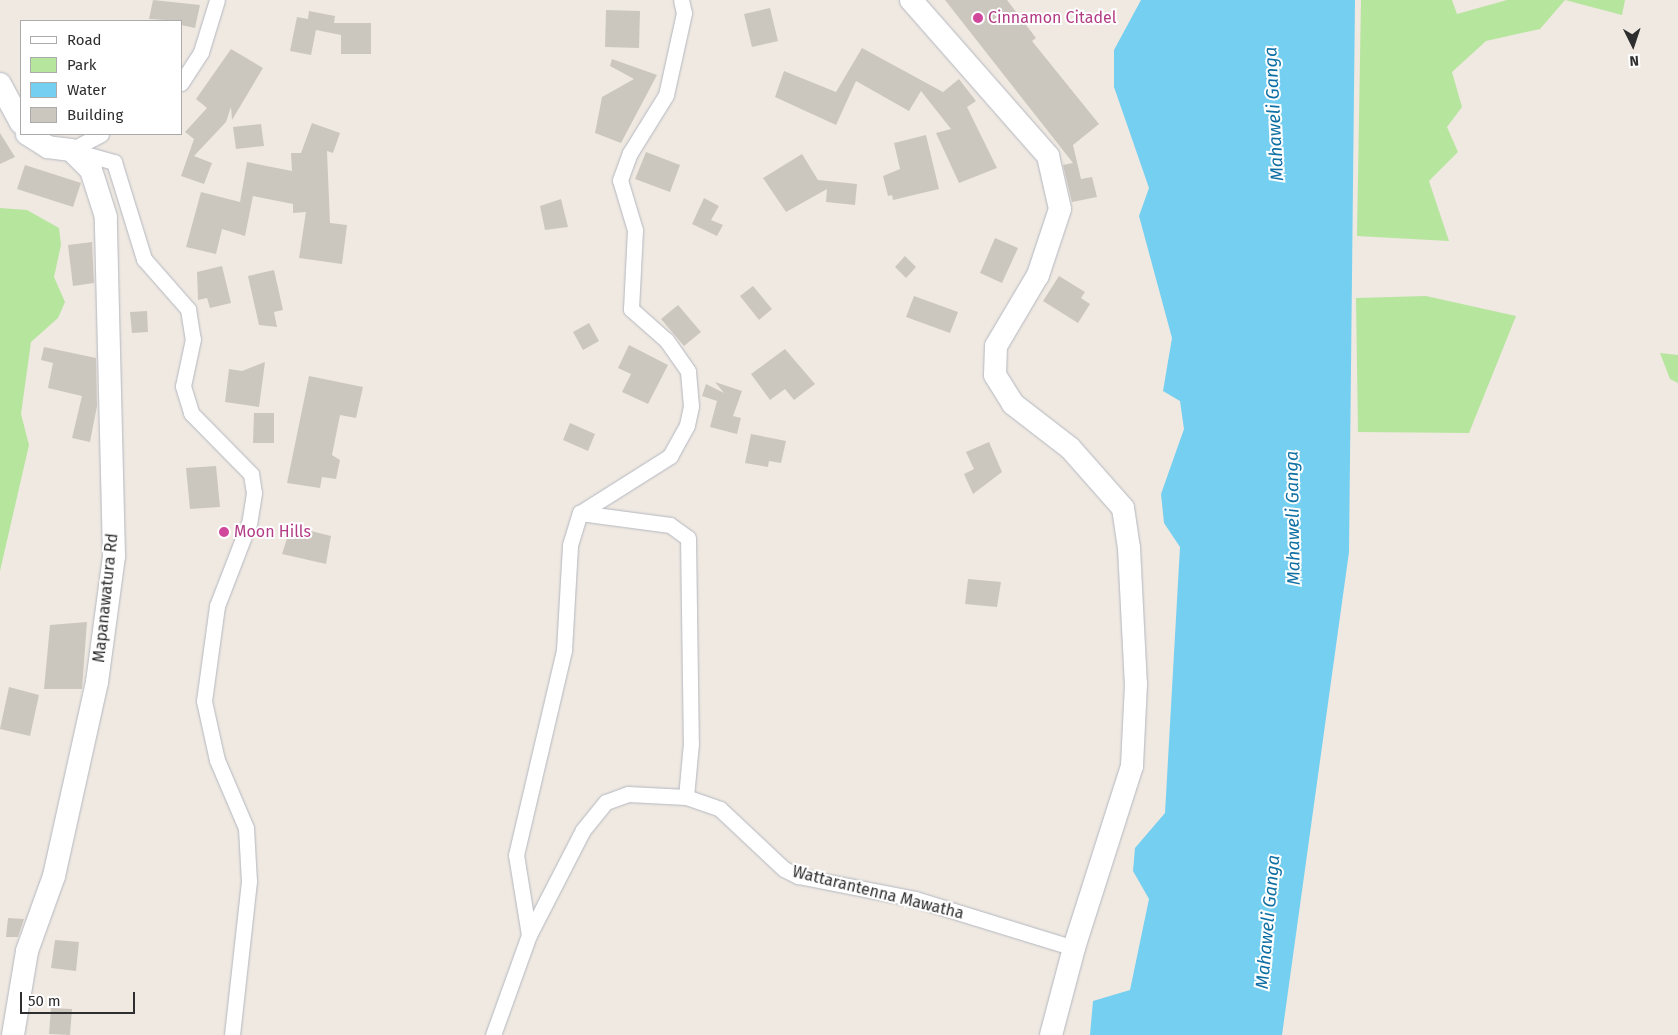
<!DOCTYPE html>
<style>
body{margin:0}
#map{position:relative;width:1678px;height:1035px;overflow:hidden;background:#efe9e1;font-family:"Fira Sans",sans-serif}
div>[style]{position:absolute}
.green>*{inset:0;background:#b6e59e}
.water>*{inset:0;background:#75cff0}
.building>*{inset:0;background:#cbc7bf}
.roads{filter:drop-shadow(0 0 1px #b4b7c1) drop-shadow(0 0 1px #b4b7c1)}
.street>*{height:15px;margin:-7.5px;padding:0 7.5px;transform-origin:7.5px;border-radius:7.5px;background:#fff}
.secondary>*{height:22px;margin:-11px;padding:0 11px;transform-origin:11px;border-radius:11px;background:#fff}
.dots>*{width:14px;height:14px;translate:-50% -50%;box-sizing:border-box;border:2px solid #fff;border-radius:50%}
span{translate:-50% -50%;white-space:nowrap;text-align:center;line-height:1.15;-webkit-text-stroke:4px #fff;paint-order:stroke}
.hotel-label{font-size:16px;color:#b23c85}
.left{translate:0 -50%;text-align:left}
.street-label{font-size:16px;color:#2e2e2e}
.water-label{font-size:18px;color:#0d6fa3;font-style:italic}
.legend{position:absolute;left:20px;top:20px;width:162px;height:115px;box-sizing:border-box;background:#fff;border:1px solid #ababab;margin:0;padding:6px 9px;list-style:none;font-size:15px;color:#2e2e2e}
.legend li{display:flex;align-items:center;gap:10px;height:25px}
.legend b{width:25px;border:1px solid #ababab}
.north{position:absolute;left:1608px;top:20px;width:50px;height:50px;-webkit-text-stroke:4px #fff;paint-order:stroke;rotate:176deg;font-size:14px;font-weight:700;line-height:20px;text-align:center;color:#2e2e2e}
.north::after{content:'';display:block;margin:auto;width:18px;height:22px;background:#2e2e2e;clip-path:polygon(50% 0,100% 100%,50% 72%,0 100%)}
.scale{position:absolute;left:20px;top:992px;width:115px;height:22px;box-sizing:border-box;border:2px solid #2e2e2e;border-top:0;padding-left:6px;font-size:15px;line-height:18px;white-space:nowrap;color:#2e2e2e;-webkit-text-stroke:4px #fff;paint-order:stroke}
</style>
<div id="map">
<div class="green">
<div style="clip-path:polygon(1361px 0,1452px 0,1457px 14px,1507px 0,1625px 0,1622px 15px,1565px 0,1540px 29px,1486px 41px,1452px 72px,1462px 107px,1447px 127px,1458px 152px,1429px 181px,1449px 241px,1357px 236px)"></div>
<div style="clip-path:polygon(0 208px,27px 210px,59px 228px,61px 245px,54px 277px,65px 302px,58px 318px,31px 342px,21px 414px,29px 445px,0 571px)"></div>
<div style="clip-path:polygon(1426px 296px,1516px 316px,1469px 433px,1358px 432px,1356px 298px)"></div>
<div style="clip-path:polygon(1660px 353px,1678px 355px,1678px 383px,1670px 379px)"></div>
</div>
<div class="water">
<div style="clip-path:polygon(1141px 0,1355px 0,1349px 552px,1282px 1035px,1090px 1035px,1093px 1001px,1130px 990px,1149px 899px,1133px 871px,1135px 848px,1165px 813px,1180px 547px,1164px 523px,1161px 494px,1184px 429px,1180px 401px,1163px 391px,1172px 338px,1139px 216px,1149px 188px,1114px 87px,1114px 50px)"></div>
</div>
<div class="building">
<div style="clip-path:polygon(153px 0,200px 5px,195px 28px,181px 25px,181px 21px,149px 19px)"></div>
<div style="clip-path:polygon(945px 0,1007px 0,1036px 38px,1032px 41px,1099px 124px,1073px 145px,1081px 179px,1092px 177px,1097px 197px,1072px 202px,1063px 165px,1073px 163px)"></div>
<div style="clip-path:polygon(770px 8px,778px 41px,752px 47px,744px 14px)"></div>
<div style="clip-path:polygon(606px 10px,640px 11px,639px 48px,605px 47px)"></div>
<div style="clip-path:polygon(309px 11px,335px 16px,334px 23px,371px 23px,371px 54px,341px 54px,341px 35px,316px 30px,311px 55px,290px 51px,297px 17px,308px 19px)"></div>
<div style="clip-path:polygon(862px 48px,943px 92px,959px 79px,976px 101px,967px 107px,997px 168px,959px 183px,936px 133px,951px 129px,921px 91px,909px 111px,856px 81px,836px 125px,775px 97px,784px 71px,836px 92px)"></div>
<div style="clip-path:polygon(231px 49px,263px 68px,232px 120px,231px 107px,226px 122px,194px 156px,212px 163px,204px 184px,181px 176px,194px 139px,185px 132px,207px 108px,196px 99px)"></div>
<div style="clip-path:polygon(612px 59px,657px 75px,621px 143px,595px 133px,602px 97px,634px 79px,610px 66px)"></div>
<div style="clip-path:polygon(312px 123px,340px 133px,333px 153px,327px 151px,330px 223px,347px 225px,342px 264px,299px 258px,306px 212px,293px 213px,293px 204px,253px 196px,245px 236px,222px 229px,216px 254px,186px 247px,201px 192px,240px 202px,247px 162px,292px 171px,291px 153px,301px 153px)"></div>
<div style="clip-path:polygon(261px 124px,264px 146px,236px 149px,233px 127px)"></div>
<div style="clip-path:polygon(0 133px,15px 157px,0 164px)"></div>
<div style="clip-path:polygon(926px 135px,939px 189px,893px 200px,892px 195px,888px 196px,883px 176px,900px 169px,894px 143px)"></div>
<div style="clip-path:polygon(646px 152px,680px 165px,670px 192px,635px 179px)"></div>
<div style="clip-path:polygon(802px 154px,818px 180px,857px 184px,855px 205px,826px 202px,827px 189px,786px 212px,763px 178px)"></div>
<div style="clip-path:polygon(25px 165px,81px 183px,73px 207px,17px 189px)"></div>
<div style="clip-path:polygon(704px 198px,719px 206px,711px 220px,723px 225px,717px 236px,692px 224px)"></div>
<div style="clip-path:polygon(561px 199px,568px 227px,545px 230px,540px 206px)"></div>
<div style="clip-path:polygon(995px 238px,1018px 248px,1002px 283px,980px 273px)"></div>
<div style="clip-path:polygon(92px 242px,94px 283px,73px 286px,68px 245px)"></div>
<div style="clip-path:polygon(905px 256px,916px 267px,906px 278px,895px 267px)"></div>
<div style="clip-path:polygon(222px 266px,231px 303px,210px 308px,207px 298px,198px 300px,197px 272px)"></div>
<div style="clip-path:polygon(274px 270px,283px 310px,274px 312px,277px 327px,259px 325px,248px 276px)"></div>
<div style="clip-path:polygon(1059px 276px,1085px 292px,1081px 298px,1090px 304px,1078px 323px,1043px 301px)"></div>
<div style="clip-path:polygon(753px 286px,772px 309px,759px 320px,740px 296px)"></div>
<div style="clip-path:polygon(914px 296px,958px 312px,950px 333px,906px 317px)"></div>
<div style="clip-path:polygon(678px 305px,701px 332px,684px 346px,661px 319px)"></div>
<div style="clip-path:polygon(147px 311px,148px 332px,132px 333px,130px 312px)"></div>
<div style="clip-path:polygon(589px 323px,599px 341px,583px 350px,573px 332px)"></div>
<div style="clip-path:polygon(629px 345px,668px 365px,648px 404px,622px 392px,631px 374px,618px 368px)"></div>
<div style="clip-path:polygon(44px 347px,96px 358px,97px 406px,90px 442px,72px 438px,82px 396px,48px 388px,53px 363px,41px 360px)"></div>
<div style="clip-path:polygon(785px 349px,815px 384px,794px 400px,785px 389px,770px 400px,751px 374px)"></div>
<div style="clip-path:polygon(265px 362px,259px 407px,225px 402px,229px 369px,242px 371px)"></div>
<div style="clip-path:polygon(309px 376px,363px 387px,356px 418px,340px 415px,332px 455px,340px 460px,336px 479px,322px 477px,320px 488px,287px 483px)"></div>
<div style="clip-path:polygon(715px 382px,742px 391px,733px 416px,741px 418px,737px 434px,710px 427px,717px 401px,702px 396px,706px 384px,724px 393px)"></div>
<div style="clip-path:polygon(254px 413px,274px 413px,274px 443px,253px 443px)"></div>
<div style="clip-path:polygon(570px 423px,595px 434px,588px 451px,563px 440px)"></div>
<div style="clip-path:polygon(751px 434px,786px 441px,781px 463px,769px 461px,768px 467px,745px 463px)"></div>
<div style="clip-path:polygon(989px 442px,1002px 472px,973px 494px,964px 474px,974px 469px,966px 452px)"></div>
<div style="clip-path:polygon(216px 466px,220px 507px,190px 509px,186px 468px)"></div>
<div style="clip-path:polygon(291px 526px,331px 536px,326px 564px,282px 554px)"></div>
<div style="clip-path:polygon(968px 579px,1001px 582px,997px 607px,965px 604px)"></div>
<div style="clip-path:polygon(87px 622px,82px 689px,44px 689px,50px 625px)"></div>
<div style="clip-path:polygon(9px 687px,39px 695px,30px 736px,0 729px)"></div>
<div style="clip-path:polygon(8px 918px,24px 919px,18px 937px,6px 937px)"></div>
<div style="clip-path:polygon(55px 940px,79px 942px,76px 971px,51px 968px)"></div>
<div style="clip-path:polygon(51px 1008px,72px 1009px,70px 1035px,49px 1034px)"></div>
</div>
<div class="roads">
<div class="street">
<div style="left:181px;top:83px;width:37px;rotate:-57deg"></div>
<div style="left:201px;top:52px;width:54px;rotate:-72.9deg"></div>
<div style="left:71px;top:150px;width:45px;rotate:15.6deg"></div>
<div style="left:114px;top:162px;width:102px;rotate:72.8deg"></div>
<div style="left:144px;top:259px;width:67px;rotate:48.7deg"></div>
<div style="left:188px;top:309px;width:30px;rotate:81deg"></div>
<div style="left:193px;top:339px;width:48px;rotate:102deg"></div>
<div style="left:183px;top:386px;width:28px;rotate:73deg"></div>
<div style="left:191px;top:413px;width:86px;rotate:45.5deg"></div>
<div style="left:251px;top:474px;width:19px;rotate:81deg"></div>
<div style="left:254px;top:493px;width:30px;rotate:99deg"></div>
<div style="left:249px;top:523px;width:89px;rotate:111.1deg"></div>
<div style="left:217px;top:606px;width:96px;rotate:97.8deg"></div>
<div style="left:204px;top:701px;width:60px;rotate:77.6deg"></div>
<div style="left:217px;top:760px;width:74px;rotate:66.9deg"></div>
<div style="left:246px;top:828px;width:53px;rotate:86.8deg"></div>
<div style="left:249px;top:881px;width:155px;rotate:96.3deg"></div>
<div style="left:71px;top:150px;width:34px;rotate:-28deg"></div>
<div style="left:580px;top:513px;width:91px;rotate:7.6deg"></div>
<div style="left:670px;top:525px;width:22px;rotate:36deg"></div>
<div style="left:688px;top:538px;width:205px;rotate:89.2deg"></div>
<div style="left:691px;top:743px;width:54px;rotate:95.3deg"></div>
<div style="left:529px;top:935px;width:81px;rotate:-99.2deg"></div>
<div style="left:516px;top:855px;width:211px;rotate:-76.8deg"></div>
<div style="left:564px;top:650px;width:105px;rotate:-86.7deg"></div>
<div style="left:570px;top:545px;width:34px;rotate:-73deg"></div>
<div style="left:580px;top:513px;width:107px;rotate:-32.3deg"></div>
<div style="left:670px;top:456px;width:35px;rotate:-61deg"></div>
<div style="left:687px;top:425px;width:19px;rotate:-78deg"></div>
<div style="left:691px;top:406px;width:35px;rotate:-95deg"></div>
<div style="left:688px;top:371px;width:38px;rotate:-125deg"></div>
<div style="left:666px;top:340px;width:47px;rotate:-138.5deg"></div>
<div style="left:631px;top:309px;width:79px;rotate:-87.1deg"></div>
<div style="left:635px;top:230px;width:52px;rotate:-106.7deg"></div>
<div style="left:620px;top:180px;width:29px;rotate:-70deg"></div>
<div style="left:630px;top:153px;width:68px;rotate:-58.2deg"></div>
<div style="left:666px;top:95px;width:84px;rotate:-77.6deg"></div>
<div style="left:684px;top:13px;width:13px;rotate:-103deg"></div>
<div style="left:493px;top:1035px;width:106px;rotate:-70.2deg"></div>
<div style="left:529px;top:935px;width:118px;rotate:-62.8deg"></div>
<div style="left:583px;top:830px;width:36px;rotate:-51deg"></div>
<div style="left:606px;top:802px;width:23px;rotate:-20deg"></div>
<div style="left:628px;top:794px;width:58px;rotate:3deg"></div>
<div style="left:686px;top:797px;width:36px;rotate:19deg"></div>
<div style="left:720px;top:809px;width:88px;rotate:43.2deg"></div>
<div style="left:784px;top:869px;width:16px;rotate:27deg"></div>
<div style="left:798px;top:876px;width:119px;rotate:11.1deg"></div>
<div style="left:915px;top:899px;width:166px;rotate:17.1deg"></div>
</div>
<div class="secondary">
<div style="left:911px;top:0;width:208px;rotate:48.7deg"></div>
<div style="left:1048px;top:156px;width:54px;rotate:77.2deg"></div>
<div style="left:1060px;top:209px;width:70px;rotate:108.4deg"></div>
<div style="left:1038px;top:275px;width:82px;rotate:120.6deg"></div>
<div style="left:996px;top:346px;width:29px;rotate:92deg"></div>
<div style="left:995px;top:375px;width:34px;rotate:58deg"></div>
<div style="left:1013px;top:404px;width:72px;rotate:37.7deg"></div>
<div style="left:1070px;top:448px;width:80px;rotate:48.5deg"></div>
<div style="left:1123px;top:508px;width:40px;rotate:81.5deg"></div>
<div style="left:1129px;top:548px;width:136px;rotate:87.1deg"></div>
<div style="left:1136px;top:684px;width:82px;rotate:92.8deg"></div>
<div style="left:1132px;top:766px;width:191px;rotate:107.7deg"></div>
<div style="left:1074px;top:948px;width:90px;rotate:104.8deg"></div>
<div style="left:0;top:84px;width:44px;rotate:61.7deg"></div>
<div style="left:13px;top:1035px;width:85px;rotate:-80.5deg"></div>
<div style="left:27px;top:951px;width:80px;rotate:-70.2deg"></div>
<div style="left:54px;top:876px;width:199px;rotate:-77.5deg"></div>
<div style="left:97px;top:682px;width:127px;rotate:-82.3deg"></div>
<div style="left:114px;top:556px;width:339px;rotate:-91.4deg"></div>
<div style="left:106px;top:217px;width:49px;rotate:-107.7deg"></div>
<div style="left:91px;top:170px;width:28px;rotate:-135deg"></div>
<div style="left:71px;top:150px;width:23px;rotate:-173deg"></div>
<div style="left:48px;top:147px;width:25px;rotate:-148deg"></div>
</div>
</div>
<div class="dots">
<div style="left:978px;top:18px;background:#d1479c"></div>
<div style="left:224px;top:532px;background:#d1479c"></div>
</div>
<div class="hotel-label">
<span class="left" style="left:988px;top:18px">Cinnamon Citadel</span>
<span class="left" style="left:234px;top:532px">Moon Hills</span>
</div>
<div class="street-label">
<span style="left:106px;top:598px;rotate:-84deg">Mapanawatura Rd</span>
<span style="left:878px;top:893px;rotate:14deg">Wattarantenna Mawatha</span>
</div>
<div class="water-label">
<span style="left:1274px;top:114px;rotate:-93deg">Mahaweli Ganga</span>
<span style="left:1293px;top:518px;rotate:-91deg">Mahaweli Ganga</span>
<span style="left:1268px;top:922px;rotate:-85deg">Mahaweli Ganga</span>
</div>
<ul class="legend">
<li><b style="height:6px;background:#fff"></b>Road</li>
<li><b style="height:14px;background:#b6e59e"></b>Park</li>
<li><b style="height:14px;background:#75cff0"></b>Water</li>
<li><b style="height:14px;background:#cbc7bf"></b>Building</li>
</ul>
<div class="north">N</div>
<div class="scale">50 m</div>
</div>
